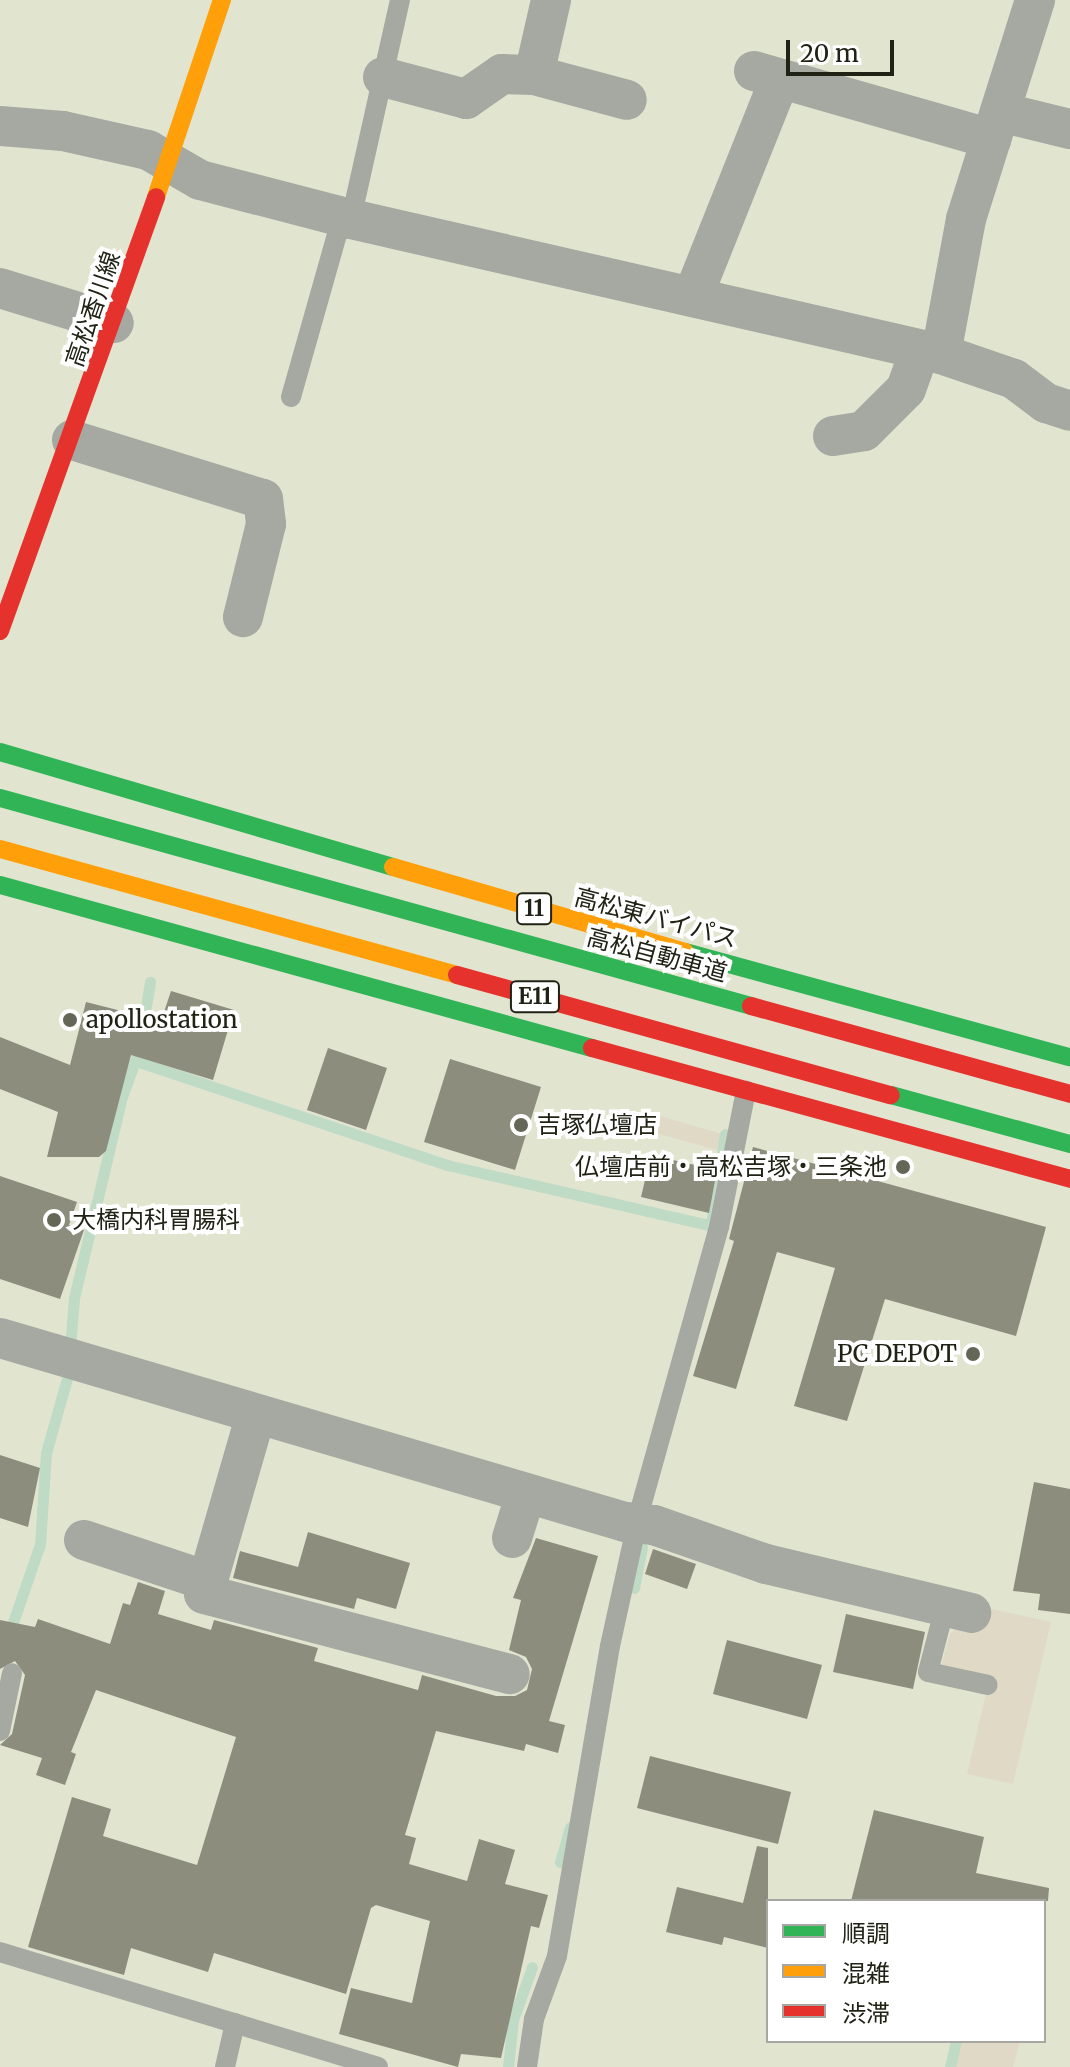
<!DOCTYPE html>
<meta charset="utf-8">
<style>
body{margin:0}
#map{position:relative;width:1070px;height:2067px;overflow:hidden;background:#e1e5d0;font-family:Merriweather,"Noto Sans JP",serif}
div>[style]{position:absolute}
.green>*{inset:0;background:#e0d9c5}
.stream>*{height:11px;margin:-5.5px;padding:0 5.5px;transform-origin:5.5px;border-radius:5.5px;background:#bfdac5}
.building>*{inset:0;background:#8d8d7e}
.lane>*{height:20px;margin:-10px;padding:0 10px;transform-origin:10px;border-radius:10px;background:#a5a9a1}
.street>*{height:40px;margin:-20px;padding:0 20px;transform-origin:20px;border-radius:20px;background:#a5a9a1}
.fast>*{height:18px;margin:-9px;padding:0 9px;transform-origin:9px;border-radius:9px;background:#30b455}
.slow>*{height:18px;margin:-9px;padding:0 9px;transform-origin:9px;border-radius:9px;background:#ff9f0a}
.jam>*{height:18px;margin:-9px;padding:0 9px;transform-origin:9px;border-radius:9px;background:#e5322d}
.dots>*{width:22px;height:22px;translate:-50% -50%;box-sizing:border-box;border:4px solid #fff;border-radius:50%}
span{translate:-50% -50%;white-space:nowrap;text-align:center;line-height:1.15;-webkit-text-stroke:8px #fff;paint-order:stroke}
.shield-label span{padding:2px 6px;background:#fff;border:2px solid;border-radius:6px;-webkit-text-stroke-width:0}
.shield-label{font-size:22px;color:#202215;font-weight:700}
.street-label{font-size:24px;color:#202215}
.poi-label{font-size:24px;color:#202215}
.left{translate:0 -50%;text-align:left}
.right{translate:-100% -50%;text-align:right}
.legend{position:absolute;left:766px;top:1899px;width:280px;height:144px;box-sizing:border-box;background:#fff;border:2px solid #a6a7a1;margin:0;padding:10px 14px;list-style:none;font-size:24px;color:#202215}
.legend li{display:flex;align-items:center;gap:16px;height:40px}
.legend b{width:40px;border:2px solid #a6a7a1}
.scale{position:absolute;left:786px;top:40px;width:108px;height:36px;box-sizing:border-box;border:4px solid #202215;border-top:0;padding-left:10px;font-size:24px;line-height:28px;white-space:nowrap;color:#202215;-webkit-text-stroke:6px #fff;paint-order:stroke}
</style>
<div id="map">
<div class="green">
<div style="clip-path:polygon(660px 1116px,722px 1134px,717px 1150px,655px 1133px)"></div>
<div style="clip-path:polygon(983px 1607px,1051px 1622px,1013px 1784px,967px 1774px,990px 1677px,941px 1666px,950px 1634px)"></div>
<div style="clip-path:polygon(958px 2041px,1020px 2041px,1013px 2067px,957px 2067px,952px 2066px)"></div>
</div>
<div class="stream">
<div style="left:142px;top:1029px;width:48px;rotate:-80.3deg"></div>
<div style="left:136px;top:1061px;width:328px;rotate:18.5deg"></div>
<div style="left:447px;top:1165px;width:270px;rotate:12.9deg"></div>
<div style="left:711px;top:1224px;width:91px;rotate:-81.2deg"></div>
<div style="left:70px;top:1348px;width:50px;rotate:-85.4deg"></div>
<div style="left:74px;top:1298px;width:207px;rotate:-76.6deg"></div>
<div style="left:122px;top:1097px;width:41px;rotate:-70.3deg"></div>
<div style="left:634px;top:1588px;width:42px;rotate:-79deg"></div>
<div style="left:9px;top:1634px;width:95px;rotate:-71deg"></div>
<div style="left:40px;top:1544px;width:91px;rotate:-86.2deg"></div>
<div style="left:46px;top:1453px;width:85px;rotate:-74.3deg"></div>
<div style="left:560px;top:1862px;width:36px;rotate:-74deg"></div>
<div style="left:508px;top:2067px;width:47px;rotate:-83.9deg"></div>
<div style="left:513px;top:2020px;width:56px;rotate:-70.3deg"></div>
<div style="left:950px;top:2067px;width:27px;rotate:-77deg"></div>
</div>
<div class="building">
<div style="clip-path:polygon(171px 991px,234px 1010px,213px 1080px,131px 1055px,106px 1151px,99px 1157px,47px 1157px,58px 1112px,0 1089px,0 1037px,70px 1065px,86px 1002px,161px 1021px)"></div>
<div style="clip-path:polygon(328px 1048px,387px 1068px,366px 1130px,307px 1110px)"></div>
<div style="clip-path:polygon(450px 1059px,541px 1087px,515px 1170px,424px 1142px)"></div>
<div style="clip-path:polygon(753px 1147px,1046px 1227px,1016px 1336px,885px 1299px,847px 1421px,794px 1406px,835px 1268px,777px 1252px,736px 1389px,693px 1376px,734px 1241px,729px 1239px)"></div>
<div style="clip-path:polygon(651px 1155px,717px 1170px,709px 1213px,641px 1197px)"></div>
<div style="clip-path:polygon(0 1176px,77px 1202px,69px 1225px,84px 1230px,60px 1299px,0 1279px)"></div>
<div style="clip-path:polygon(0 1455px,40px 1468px,28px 1527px,0 1518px)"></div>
<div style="clip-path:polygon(1034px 1482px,1070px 1489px,1070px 1614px,1038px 1610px,1040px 1594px,1013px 1591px)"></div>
<div style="clip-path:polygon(308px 1532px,410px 1563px,396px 1609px,357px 1598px,354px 1609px,233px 1578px,240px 1551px,298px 1567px)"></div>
<div style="clip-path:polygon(536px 1538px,598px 1556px,549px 1721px,565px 1725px,558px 1753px,526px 1744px,524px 1751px,436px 1731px,405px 1835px,416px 1838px,409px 1864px,467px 1881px,479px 1839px,515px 1850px,505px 1884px,548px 1895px,539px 1928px,531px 1926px,501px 2058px,461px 2054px,458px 2067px,339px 2034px,351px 1988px,412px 2003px,430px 1921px,376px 1905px,371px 1908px,346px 1994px,214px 1953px,208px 1972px,131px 1948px,124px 1975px,28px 1947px,72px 1797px,111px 1809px,103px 1836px,197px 1865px,236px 1737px,96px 1690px,71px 1752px,76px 1754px,65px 1785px,36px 1775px,42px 1758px,0 1745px,12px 1734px,25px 1675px,15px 1661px,0 1669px,0 1620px,35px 1627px,38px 1619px,110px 1644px,123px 1603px,130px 1605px,138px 1582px,165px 1591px,158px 1614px,211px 1630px,214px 1620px,318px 1648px,314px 1661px,418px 1690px,422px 1675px,496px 1696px,515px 1696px,527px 1690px,532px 1669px,526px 1657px,509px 1650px,521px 1600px,513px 1598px)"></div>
<div style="clip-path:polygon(653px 1549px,696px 1564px,687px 1589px,645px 1574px)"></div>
<div style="clip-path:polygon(846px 1614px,925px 1632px,913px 1689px,833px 1672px)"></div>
<div style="clip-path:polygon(727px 1640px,822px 1665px,807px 1719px,713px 1694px)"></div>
<div style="clip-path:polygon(650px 1756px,791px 1792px,778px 1844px,637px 1808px)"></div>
<div style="clip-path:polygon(874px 1810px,984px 1837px,976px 1873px,1049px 1888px,1048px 1901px,851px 1901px)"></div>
<div style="clip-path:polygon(757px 1846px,768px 1848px,768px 1948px,724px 1937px,722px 1945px,666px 1932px,677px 1887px,743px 1903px)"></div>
</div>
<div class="lane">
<div style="left:351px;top:219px;width:224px;rotate:-77.4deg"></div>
<div style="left:291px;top:397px;width:187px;rotate:-74.2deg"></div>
<div style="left:945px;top:1607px;width:67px;rotate:104.7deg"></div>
<div style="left:928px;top:1672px;width:61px;rotate:12.2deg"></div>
<div style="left:0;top:1731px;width:59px;rotate:-78.3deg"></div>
<div style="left:0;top:1952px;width:395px;rotate:16.9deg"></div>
<div style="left:225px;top:2067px;width:45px;rotate:-77.2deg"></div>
<div style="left:527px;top:2067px;width:49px;rotate:-81.7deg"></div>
<div style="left:534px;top:2019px;width:67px;rotate:-69.9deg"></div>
<div style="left:557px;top:1956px;width:314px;rotate:-80.3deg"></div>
<div style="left:610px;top:1646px;width:139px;rotate:-77.6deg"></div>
<div style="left:640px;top:1510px;width:294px;rotate:-74.4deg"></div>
<div style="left:719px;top:1227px;width:139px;rotate:-78.8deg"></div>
</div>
<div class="street">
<div style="left:754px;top:71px;width:247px;rotate:16deg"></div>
<div style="left:534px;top:75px;width:77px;rotate:-77.2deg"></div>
<div style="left:383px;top:77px;width:86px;rotate:14.8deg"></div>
<div style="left:466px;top:99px;width:44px;rotate:-34.8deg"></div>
<div style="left:502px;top:74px;width:32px;rotate:2deg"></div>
<div style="left:534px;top:75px;width:96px;rotate:15deg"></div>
<div style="left:1000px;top:112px;width:72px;rotate:13.7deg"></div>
<div style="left:0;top:126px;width:63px;rotate:4.5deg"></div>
<div style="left:63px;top:131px;width:87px;rotate:12.6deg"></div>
<div style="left:148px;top:150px;width:60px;rotate:30deg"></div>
<div style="left:200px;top:180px;width:156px;rotate:14.5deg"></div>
<div style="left:351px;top:219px;width:605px;rotate:12.89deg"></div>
<div style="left:941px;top:354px;width:77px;rotate:18.9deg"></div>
<div style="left:1014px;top:379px;width:40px;rotate:37deg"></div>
<div style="left:1046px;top:403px;width:25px;rotate:18deg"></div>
<div style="left:0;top:288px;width:119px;rotate:17.1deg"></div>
<div style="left:693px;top:296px;width:234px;rotate:-68.2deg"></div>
<div style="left:941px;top:354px;width:137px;rotate:-79.5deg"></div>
<div style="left:966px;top:219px;width:230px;rotate:-72.5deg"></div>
<div style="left:833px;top:436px;width:31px;rotate:-9deg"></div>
<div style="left:864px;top:431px;width:59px;rotate:-45deg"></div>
<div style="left:906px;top:389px;width:41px;rotate:-70.3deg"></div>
<div style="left:72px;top:440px;width:200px;rotate:17.2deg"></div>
<div style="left:263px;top:499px;width:25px;rotate:83deg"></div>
<div style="left:266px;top:524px;width:96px;rotate:103.9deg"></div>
<div style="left:0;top:1338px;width:652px;rotate:16.4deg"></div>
<div style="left:625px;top:1522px;width:29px;rotate:6deg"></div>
<div style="left:654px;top:1525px;width:119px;rotate:19.2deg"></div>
<div style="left:766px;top:1564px;width:211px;rotate:13.4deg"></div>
<div style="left:256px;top:1414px;width:187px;rotate:106.1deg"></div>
<div style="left:204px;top:1594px;width:316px;rotate:14.7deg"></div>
<div style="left:512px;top:1538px;width:47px;rotate:-72.7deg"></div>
<div style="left:84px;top:1540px;width:130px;rotate:18.4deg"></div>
</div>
<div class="fast">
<div style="left:0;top:752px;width:409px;rotate:16.3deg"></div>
<div style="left:0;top:798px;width:779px;rotate:15.48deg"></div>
<div style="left:0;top:885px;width:614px;rotate:15.39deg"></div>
<div style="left:685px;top:952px;width:399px;rotate:15.3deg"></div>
<div style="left:891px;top:1095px;width:186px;rotate:15.3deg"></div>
</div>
<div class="slow">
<div style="left:156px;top:197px;width:208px;rotate:-71.5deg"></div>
<div style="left:0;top:849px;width:474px;rotate:15.4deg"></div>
<div style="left:393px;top:867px;width:304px;rotate:16.2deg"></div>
</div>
<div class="jam">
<div style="left:0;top:631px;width:461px;rotate:-70.2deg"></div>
<div style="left:457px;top:975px;width:450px;rotate:15.5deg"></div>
<div style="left:751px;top:1006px;width:331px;rotate:15.4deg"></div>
<div style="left:592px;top:1048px;width:496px;rotate:15.3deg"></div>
</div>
<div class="dots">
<div style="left:70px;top:1020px;background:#646656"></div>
<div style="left:521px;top:1125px;background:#646656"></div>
<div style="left:903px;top:1167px;background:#646656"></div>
<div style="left:54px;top:1220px;background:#646656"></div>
<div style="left:973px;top:1354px;background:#646656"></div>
</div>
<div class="shield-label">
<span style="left:534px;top:909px">11</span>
<span style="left:535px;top:997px">E11</span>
</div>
<div class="street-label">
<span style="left:93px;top:309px;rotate:-71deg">高松香川線</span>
<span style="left:656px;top:918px;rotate:15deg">高松東バイパス</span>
<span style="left:657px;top:955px;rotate:15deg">高松自動車道</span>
</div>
<div class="poi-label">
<span class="left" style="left:86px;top:1020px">apollostation</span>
<span class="left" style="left:537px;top:1125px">吉塚仏壇店</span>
<span class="right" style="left:887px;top:1167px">仏壇店前・高松吉塚・三条池</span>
<span class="left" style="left:72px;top:1220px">大橋内科胃腸科</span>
<span class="right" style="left:957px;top:1354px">PC DEPOT</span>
</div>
<ul class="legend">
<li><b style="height:10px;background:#30b455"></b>順調</li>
<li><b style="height:10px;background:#ff9f0a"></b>混雑</li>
<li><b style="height:10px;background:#e5322d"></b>渋滞</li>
</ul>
<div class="scale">20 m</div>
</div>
